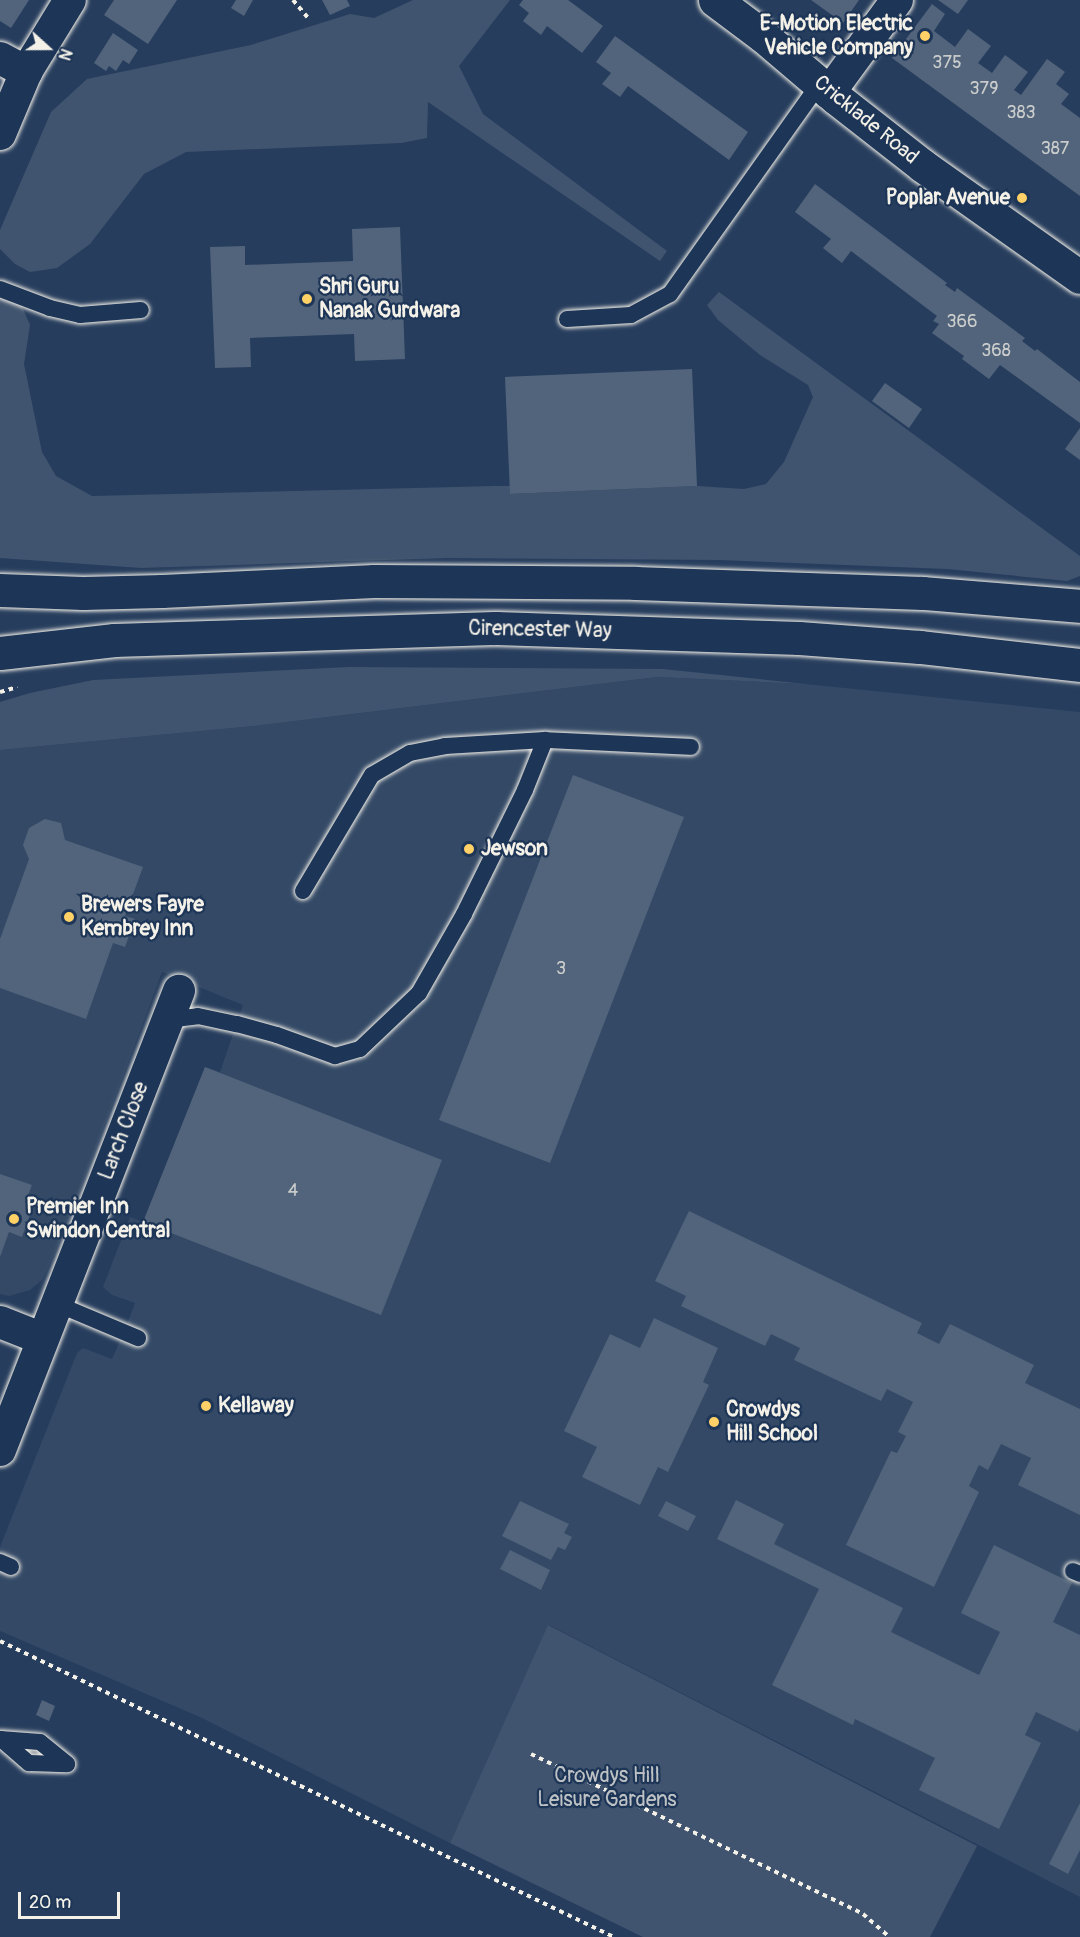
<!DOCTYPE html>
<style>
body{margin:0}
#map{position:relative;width:1080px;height:1937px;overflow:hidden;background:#263d5d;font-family:Pangolin,sans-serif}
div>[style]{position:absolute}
.built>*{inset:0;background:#334966}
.green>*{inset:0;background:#40546f}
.building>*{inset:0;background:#52647b}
.path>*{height:4px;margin-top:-2px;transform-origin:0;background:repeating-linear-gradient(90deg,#f4f1e8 0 4.5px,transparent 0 9px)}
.roads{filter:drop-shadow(0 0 2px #f4f1e8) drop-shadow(0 0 2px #f4f1e8)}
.lane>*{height:16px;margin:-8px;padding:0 8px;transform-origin:8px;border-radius:8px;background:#1d3557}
.street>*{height:32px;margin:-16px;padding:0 16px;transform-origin:16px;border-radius:16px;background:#1d3557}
.secondary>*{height:33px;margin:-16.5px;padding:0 16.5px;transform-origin:16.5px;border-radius:16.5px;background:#1d3557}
.primary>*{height:33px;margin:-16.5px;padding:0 16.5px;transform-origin:16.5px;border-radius:16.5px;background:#1d3557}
.dots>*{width:16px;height:16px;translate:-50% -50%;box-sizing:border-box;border:3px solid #1d3557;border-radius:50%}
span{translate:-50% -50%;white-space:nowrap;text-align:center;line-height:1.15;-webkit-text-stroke:4.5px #1d3557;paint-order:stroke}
.number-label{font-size:18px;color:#cccecd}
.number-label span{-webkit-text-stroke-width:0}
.poi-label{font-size:21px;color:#f4f1e8;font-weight:700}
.right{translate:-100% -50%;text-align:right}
.left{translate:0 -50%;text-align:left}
.street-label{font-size:21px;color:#f4f1e8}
.park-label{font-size:21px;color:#bec2c4}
.north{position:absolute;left:18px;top:18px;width:60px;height:60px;-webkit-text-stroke:4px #1d3557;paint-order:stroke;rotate:111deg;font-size:16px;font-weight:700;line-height:24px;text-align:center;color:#f4f1e8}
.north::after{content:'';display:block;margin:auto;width:21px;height:27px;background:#f4f1e8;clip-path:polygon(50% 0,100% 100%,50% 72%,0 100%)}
.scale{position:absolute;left:18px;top:1892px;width:102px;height:27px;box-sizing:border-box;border:3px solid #f4f1e8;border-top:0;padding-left:8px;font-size:18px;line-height:21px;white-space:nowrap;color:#f4f1e8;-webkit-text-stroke:4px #1d3557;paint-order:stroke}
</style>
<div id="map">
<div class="built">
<div style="clip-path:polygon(657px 677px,806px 684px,1080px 712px,1080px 1897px,549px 1625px,450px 1843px,202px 1718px,0 1631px,0 1547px,77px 1353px,83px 1348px,112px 1359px,124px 1332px,135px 1303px,112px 1295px,103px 1287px,130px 1217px,143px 1222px,205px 1067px,220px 1072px,243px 1005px,162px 972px,67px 1225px,43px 1279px,30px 1290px,9px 1296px,0 1294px,0 750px,254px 726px)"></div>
</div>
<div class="green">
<div style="clip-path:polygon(413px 0,510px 0,459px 66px,483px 114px,667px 251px,660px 261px,428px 102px,427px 138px,401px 143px,186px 152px,144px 174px,90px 244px,57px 268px,30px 272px,15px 264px,0 249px,0 230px,51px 112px,87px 79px,251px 45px,350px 14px,374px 18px)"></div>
<div style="clip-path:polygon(719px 292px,1080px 556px,1080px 576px,1067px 581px,947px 569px,720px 560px,447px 558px,141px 568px,0 558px,0 295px,21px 304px,30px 325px,24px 364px,42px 452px,56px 476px,92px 496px,495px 486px,510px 486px,510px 494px,697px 486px,744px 489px,766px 484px,784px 462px,813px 397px,808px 385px,760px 355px,718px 320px,707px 305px)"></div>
<div style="clip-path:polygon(348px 667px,663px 669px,806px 684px,657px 677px,254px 726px,0 750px,0 702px,30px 693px,93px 680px)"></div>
<div style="clip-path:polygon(548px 1625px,977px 1846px,930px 1937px,643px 1937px,450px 1843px)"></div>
</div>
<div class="building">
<div style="clip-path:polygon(0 0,29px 0,11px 28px,0 21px)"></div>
<div style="clip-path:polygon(114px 0,177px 0,148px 44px,104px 15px)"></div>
<div style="clip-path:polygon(236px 0,253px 0,244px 16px,231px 8px)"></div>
<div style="clip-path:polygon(322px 0,347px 0,350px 6px,330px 15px)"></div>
<div style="clip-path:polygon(523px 0,568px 0,603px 26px,582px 53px,547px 26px,541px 35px,523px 21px,529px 13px,519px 5px)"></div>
<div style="clip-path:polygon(811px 0,859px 0,843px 23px)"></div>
<div style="clip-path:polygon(938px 0,968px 0,958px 14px)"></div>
<div style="clip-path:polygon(932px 4px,945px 14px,934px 31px,955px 47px,968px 29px,991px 46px,978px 63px,992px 73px,1005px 55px,1028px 72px,1014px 90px,1021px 95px,1047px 59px,1065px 72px,1056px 84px,1069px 94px,1061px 104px,1080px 118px,1080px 196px,892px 58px)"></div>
<div style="clip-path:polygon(113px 33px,138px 50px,129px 64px,123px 60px,116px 71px,109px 66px,106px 71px,94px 63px)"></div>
<div style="clip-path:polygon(615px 36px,748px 132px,729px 160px,628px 86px,620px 97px,602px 84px,611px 73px,596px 62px)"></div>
<div style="clip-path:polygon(815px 184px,947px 283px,945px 285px,955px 292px,957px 288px,1025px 338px,1022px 341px,1035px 351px,1037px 349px,1080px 382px,1080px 423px,1000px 365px,989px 379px,962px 359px,964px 356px,932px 333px,939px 324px,933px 321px,937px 316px,851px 251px,842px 263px,823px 248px,831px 239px,795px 212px)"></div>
<div style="clip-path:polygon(400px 227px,405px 359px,355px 361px,354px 334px,250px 338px,251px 367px,215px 368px,210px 247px,245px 246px,245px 265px,353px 261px,352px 229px)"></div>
<div style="clip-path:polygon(692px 369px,697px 486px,510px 494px,505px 377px)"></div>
<div style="clip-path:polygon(885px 383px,922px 409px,909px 428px,872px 401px)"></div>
<div style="clip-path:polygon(1080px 428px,1080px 460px,1065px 449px)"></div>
<div style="clip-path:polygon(573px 775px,684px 817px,550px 1163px,439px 1120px)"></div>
<div style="clip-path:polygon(45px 819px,61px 823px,65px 840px,143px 867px,125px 916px,135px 919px,125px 947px,113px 943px,86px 1019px,0 988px,0 939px,29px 859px,23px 845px,29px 828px)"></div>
<div style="clip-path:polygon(205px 1067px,442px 1160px,381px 1315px,143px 1222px)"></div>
<div style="clip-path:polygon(0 1174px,32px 1185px,25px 1203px,33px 1206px,22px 1237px,9px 1232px,0 1257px)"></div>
<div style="clip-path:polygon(689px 1211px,922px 1323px,917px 1333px,939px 1344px,950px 1324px,1034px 1365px,1025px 1383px,1080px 1409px,1080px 1515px,1018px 1485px,1031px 1458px,1001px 1444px,988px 1470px,979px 1465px,969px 1486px,979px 1492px,934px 1587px,846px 1545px,891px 1451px,897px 1453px,906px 1436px,898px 1432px,913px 1402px,887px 1389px,881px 1401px,794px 1360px,800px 1348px,771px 1334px,765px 1346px,681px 1306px,686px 1296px,655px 1281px)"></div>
<div style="clip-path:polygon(654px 1318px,718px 1348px,703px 1382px,709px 1385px,668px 1472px,658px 1467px,640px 1505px,582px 1477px,597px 1447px,564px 1431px,610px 1334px,640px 1348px)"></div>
<div style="clip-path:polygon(736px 1500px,784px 1524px,774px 1544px,903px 1608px,891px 1632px,979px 1675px,1000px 1632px,961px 1613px,994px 1545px,1072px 1583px,1053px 1622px,1080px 1635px,1080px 1728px,1078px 1732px,1036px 1712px,1025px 1735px,1041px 1743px,999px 1829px,919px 1790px,935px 1758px,855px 1719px,853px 1725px,772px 1685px,819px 1589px,717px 1539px)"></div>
<div style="clip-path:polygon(520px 1501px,569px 1524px,564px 1533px,572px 1537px,565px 1550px,558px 1547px,551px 1560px,502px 1536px)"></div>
<div style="clip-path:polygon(666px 1501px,696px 1516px,688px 1531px,658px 1516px)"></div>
<div style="clip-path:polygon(510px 1550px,550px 1570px,541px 1590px,500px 1569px)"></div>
<div style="clip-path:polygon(42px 1700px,55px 1706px,49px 1721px,36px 1715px)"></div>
<div style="clip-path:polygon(1080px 1803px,1080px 1850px,1068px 1874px,1049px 1864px)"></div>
</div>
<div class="path">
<div style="left:293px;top:0;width:23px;rotate:50deg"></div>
<div style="left:0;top:692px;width:18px;rotate:-16deg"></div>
<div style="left:0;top:1641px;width:682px;rotate:25.74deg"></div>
<div style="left:531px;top:1754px;width:369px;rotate:25.7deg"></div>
<div style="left:863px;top:1914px;width:35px;rotate:41deg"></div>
</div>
<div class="roads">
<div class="lane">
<div style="left:0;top:289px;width:53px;rotate:20.8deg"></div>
<div style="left:50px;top:308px;width:31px;rotate:13deg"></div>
<div style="left:80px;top:315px;width:61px;rotate:-4.7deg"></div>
<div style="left:567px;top:319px;width:64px;rotate:-3.6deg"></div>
<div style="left:631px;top:315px;width:44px;rotate:-28.3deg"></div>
<div style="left:670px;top:294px;width:257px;rotate:-54.6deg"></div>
<div style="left:303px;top:891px;width:135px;rotate:-59.3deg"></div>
<div style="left:372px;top:775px;width:44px;rotate:-30.1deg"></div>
<div style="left:410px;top:753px;width:36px;rotate:-11deg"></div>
<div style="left:445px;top:746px;width:100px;rotate:-3.4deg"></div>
<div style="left:167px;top:1020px;width:31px;rotate:-7deg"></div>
<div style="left:198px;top:1016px;width:40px;rotate:12deg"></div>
<div style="left:237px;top:1024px;width:41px;rotate:15.4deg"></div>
<div style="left:277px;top:1035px;width:62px;rotate:19.9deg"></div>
<div style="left:335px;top:1056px;width:26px;rotate:-16deg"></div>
<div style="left:360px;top:1049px;width:81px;rotate:-43.5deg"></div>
<div style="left:419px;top:993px;width:91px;rotate:-60.3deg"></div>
<div style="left:464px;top:914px;width:138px;rotate:-63.8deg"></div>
<div style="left:525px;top:790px;width:54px;rotate:-68.2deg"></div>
<div style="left:545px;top:740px;width:146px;rotate:2.7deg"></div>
<div style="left:57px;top:1304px;width:88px;rotate:22.8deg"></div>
<div style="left:0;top:1562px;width:12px;rotate:24deg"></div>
<div style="left:1073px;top:1571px;width:8px;rotate:23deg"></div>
<div style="left:0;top:1739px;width:40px;rotate:4.3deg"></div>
<div style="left:40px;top:1742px;width:35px;rotate:39deg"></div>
<div style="left:1px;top:1739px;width:37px;rotate:41deg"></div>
<div style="left:29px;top:1763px;width:38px;rotate:2deg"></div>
</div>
<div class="street">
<div style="left:0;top:58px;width:30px;rotate:28deg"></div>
<div style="left:829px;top:93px;width:115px;rotate:-53.8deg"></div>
<div style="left:0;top:134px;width:67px;rotate:-67.2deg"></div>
<div style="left:26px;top:72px;width:84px;rotate:-58.6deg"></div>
<div style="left:0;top:1322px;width:46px;rotate:21.6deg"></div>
<div style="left:0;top:1450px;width:493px;rotate:-68.7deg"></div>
</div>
<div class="secondary">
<div style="left:715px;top:0;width:60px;rotate:36.9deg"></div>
<div style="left:763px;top:36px;width:96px;rotate:40.3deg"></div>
<div style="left:836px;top:98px;width:110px;rotate:38deg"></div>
<div style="left:923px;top:166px;width:192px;rotate:35.3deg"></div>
</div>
<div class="primary">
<div style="left:0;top:590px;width:83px;rotate:2.1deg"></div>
<div style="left:83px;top:593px;width:79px;rotate:-1.5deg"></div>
<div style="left:162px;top:591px;width:212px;rotate:-2.7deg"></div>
<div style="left:374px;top:581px;width:261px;rotate:0.4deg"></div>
<div style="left:635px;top:583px;width:288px;rotate:2deg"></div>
<div style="left:923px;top:593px;width:158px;rotate:4.7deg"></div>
<div style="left:0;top:653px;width:115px;rotate:-6.5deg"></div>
<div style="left:114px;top:640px;width:382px;rotate:-1.8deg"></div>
<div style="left:496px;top:628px;width:303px;rotate:1.9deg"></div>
<div style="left:799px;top:638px;width:121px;rotate:4.3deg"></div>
<div style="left:920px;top:647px;width:161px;rotate:6.4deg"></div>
</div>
</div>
<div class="dots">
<div style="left:925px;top:36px;background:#ffd166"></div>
<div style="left:1022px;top:198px;background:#ffd166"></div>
<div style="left:307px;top:299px;background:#ffd166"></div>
<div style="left:469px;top:849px;background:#ffd166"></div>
<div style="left:69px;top:917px;background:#ffd166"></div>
<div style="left:14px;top:1219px;background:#ffd166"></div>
<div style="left:206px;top:1406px;background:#ffd166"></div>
<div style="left:714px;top:1422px;background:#ffd166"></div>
</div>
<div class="number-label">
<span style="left:947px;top:63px">375</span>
<span style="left:984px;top:89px">379</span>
<span style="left:1021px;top:113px">383</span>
<span style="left:1055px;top:149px">387</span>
<span style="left:962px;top:322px">366</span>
<span style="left:996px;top:351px">368</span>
<span style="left:561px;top:969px">3</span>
<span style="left:293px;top:1191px">4</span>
</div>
<div class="poi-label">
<span class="right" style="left:913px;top:36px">E-Motion Electric<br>Vehicle Company</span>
<span class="right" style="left:1010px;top:198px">Poplar Avenue</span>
<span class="left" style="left:319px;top:299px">Shri Guru<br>Nanak Gurdwara</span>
<span class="left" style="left:481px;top:849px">Jewson</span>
<span class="left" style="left:81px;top:917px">Brewers Fayre<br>Kembrey Inn</span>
<span class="left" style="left:26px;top:1219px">Premier Inn<br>Swindon Central</span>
<span class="left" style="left:218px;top:1406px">Kellaway</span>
<span class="left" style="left:726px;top:1422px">Crowdys<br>Hill School</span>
</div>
<div class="street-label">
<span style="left:866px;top:120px;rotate:39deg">Cricklade Road</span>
<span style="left:540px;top:630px;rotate:1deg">Cirencester Way</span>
<span style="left:124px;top:1131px;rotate:-69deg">Larch Close</span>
</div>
<div class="park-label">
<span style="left:607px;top:1788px">Crowdys Hill<br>Leisure Gardens</span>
</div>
<div class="north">N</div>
<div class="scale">20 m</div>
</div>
